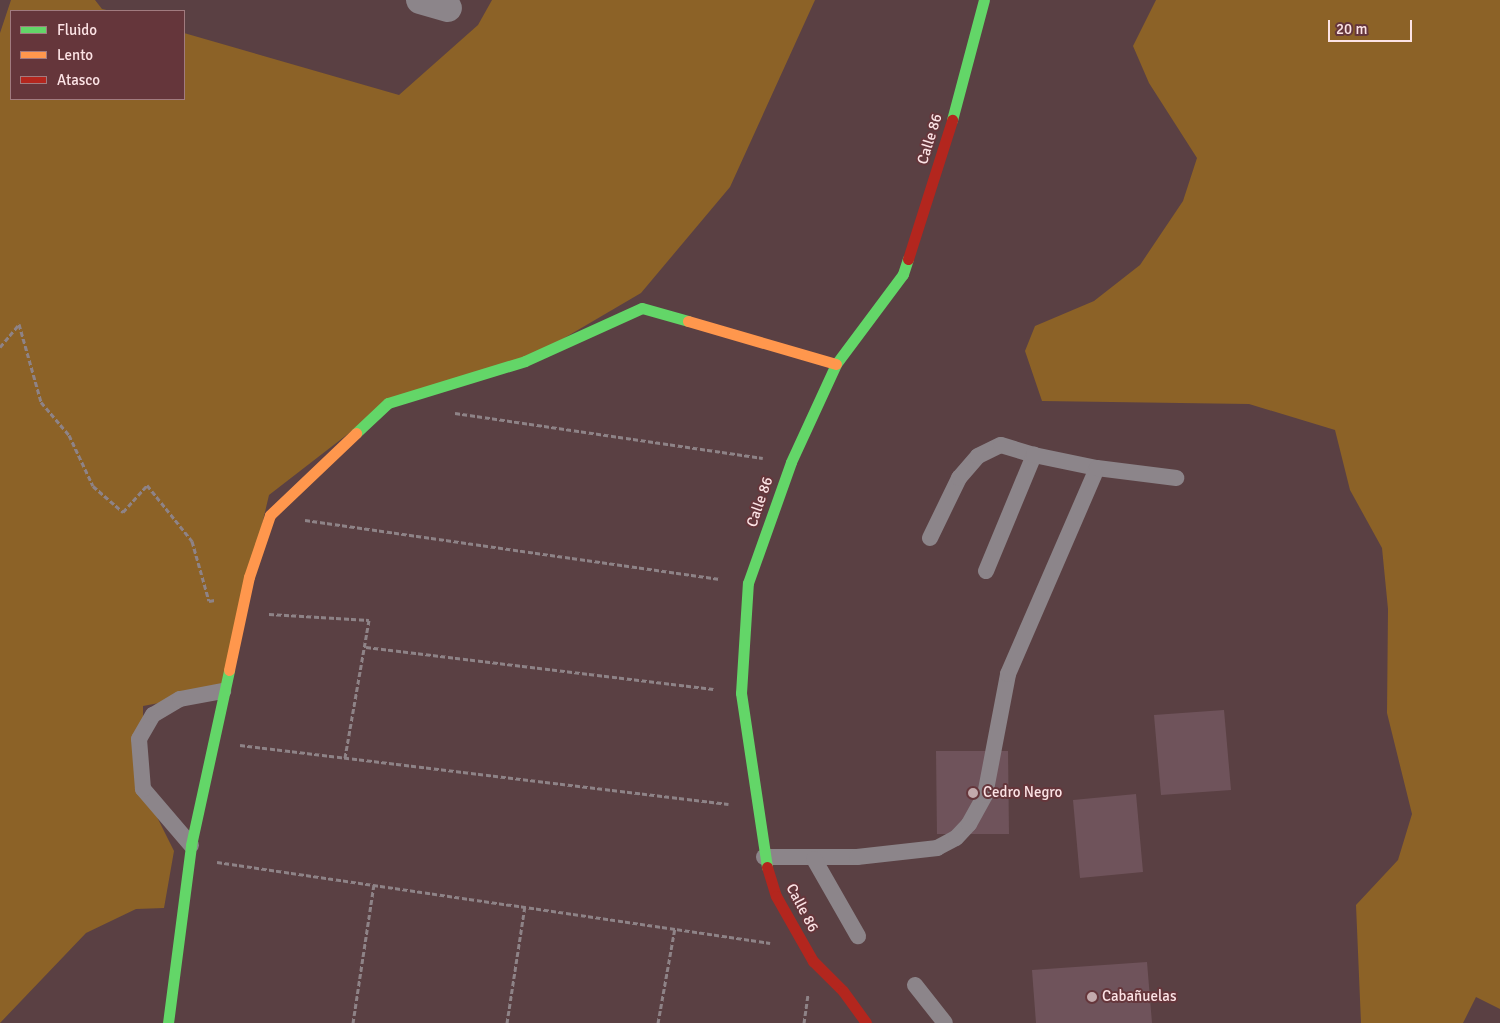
<!DOCTYPE html>
<meta charset="utf-8">
<style>
body{margin:0}
#map{position:relative;width:1500px;height:1023px;overflow:hidden;background:#5a4043;font-family:Signika,sans-serif}
div>[style]{position:absolute}
.forest>*{inset:0;background:#8c6227}
.building>*{inset:0;background:#6f535b}
.path>*{height:3px;margin-top:-1.5px;transform-origin:0;background:repeating-linear-gradient(90deg,#8e8387 0 5px,transparent 0 7.5px)}
.lane>*{height:16px;margin:-8px;padding:0 8px;transform-origin:8px;border-radius:8px;background:#8c858a}
.street>*{height:28px;margin:-14px;padding:0 14px;transform-origin:14px;border-radius:14px;background:#8c858a}
.fast>*{height:11px;margin:-5.5px;padding:0 5.5px;transform-origin:5.5px;border-radius:5.5px;background:#63d668}
.slow>*{height:11px;margin:-5.5px;padding:0 5.5px;transform-origin:5.5px;border-radius:5.5px;background:#ff974d}
.jam>*{height:11px;margin:-5.5px;padding:0 5.5px;transform-origin:5.5px;border-radius:5.5px;background:#b3261e}
.dots>*{width:14px;height:14px;translate:-50% -50%;box-sizing:border-box;border:2px solid #65363b;border-radius:50%}
span{translate:-50% -50%;white-space:nowrap;text-align:center;line-height:1.15;-webkit-text-stroke:4px #65363b;paint-order:stroke}
.street-label{font-size:15px;color:#fce3e5}
.poi-label{font-size:15px;color:#fce3e5}
.left{translate:0 -50%;text-align:left}
.legend{position:absolute;left:10px;top:10px;width:175px;height:90px;box-sizing:border-box;background:#65363b;border:1px solid #a17b7f;margin:0;padding:6px 9px;list-style:none;font-size:15px;color:#fce3e5}
.legend li{display:flex;align-items:center;gap:10px;height:25px}
.legend b{width:25px;border:1px solid #a17b7f}
.scale{position:absolute;left:1328px;top:20px;width:84px;height:22px;box-sizing:border-box;border:2px solid #fce3e5;border-top:0;padding-left:6px;font-size:15px;line-height:18px;white-space:nowrap;color:#fce3e5;-webkit-text-stroke:4px #65363b;paint-order:stroke}
</style>
<div id="map">
<div class="forest">
<div style="clip-path:polygon(11px 0,95px 0,102px 9px,111px 11px,11px 11px,11px 99px,184px 99px,184px 33px,399px 95px,478px 25px,492px 0,815px 0,730px 187px,641px 293px,525px 361px,388px 403px,269px 495px,223px 691px,143px 706px,143px 789px,174px 851px,164px 908px,136px 909px,86px 933px,0 1023px,0 33px)"></div>
<div style="clip-path:polygon(1156px 0,1500px 0,1500px 1009px,1476px 997px,1463px 1023px,1361px 1023px,1356px 905px,1398px 860px,1412px 814px,1387px 713px,1388px 609px,1382px 548px,1350px 490px,1335px 430px,1249px 404px,1042px 401px,1025px 351px,1035px 326px,1094px 301px,1140px 265px,1183px 201px,1197px 158px,1149px 83px,1133px 46px)"></div>
</div>
<div class="building">
<div style="clip-path:polygon(1224px 710px,1231px 790px,1161px 795px,1154px 715px)"></div>
<div style="clip-path:polygon(936px 751px,1008px 751px,1009px 834px,937px 834px)"></div>
<div style="clip-path:polygon(1136px 794px,1143px 872px,1080px 878px,1073px 800px)"></div>
<div style="clip-path:polygon(1147px 962px,1152px 1023px,1036px 1023px,1032px 970px)"></div>
</div>
<div class="path">
<div style="left:0;top:347px;width:30px;rotate:-50deg"></div>
<div style="left:19px;top:324px;width:81px;rotate:74.2deg"></div>
<div style="left:41px;top:402px;width:43px;rotate:49.7deg"></div>
<div style="left:69px;top:435px;width:56px;rotate:64.8deg"></div>
<div style="left:93px;top:486px;width:40px;rotate:41deg"></div>
<div style="left:123px;top:512px;width:36px;rotate:-48deg"></div>
<div style="left:147px;top:485px;width:72px;rotate:51.2deg"></div>
<div style="left:192px;top:541px;width:62px;rotate:74.2deg"></div>
<div style="left:209px;top:601px;width:6px;rotate:-9deg"></div>
<div style="left:455px;top:413px;width:311px;rotate:8.3deg"></div>
<div style="left:305px;top:520px;width:419px;rotate:8.1deg"></div>
<div style="left:269px;top:614px;width:100px;rotate:3.4deg"></div>
<div style="left:369px;top:620px;width:140px;rotate:99.9deg"></div>
<div style="left:366px;top:647px;width:350px;rotate:6.9deg"></div>
<div style="left:240px;top:745px;width:492px;rotate:6.9deg"></div>
<div style="left:217px;top:862px;width:559px;rotate:8.33deg"></div>
<div style="left:353px;top:1023px;width:141px;rotate:-81.4deg"></div>
<div style="left:507px;top:1023px;width:118px;rotate:-81.3deg"></div>
<div style="left:658px;top:1023px;width:97px;rotate:-79.9deg"></div>
<div style="left:804px;top:1023px;width:28px;rotate:-82deg"></div>
</div>
<div class="lane">
<div style="left:930px;top:538px;width:67px;rotate:-64.2deg"></div>
<div style="left:959px;top:478px;width:29px;rotate:-49deg"></div>
<div style="left:978px;top:456px;width:25px;rotate:-26deg"></div>
<div style="left:1001px;top:445px;width:34px;rotate:17deg"></div>
<div style="left:986px;top:571px;width:126px;rotate:-67.5deg"></div>
<div style="left:1034px;top:455px;width:64px;rotate:11.7deg"></div>
<div style="left:191px;top:845px;width:74px;rotate:-130.6deg"></div>
<div style="left:143px;top:789px;width:50px;rotate:-94.6deg"></div>
<div style="left:139px;top:739px;width:28px;rotate:-60deg"></div>
<div style="left:153px;top:715px;width:31px;rotate:-31deg"></div>
<div style="left:180px;top:699px;width:44px;rotate:-10.5deg"></div>
<div style="left:764px;top:857px;width:93px"></div>
<div style="left:857px;top:857px;width:81px;rotate:-6.4deg"></div>
<div style="left:937px;top:848px;width:21px;rotate:-28deg"></div>
<div style="left:956px;top:838px;width:19px;rotate:-47deg"></div>
<div style="left:969px;top:824px;width:33px;rotate:-61deg"></div>
<div style="left:985px;top:795px;width:123px;rotate:-79.2deg"></div>
<div style="left:1008px;top:674px;width:224px;rotate:-66.6deg"></div>
<div style="left:1097px;top:468px;width:80px;rotate:7.2deg"></div>
<div style="left:814px;top:859px;width:89px;rotate:60.3deg"></div>
<div style="left:915px;top:985px;width:48px;rotate:51.7deg"></div>
</div>
<div class="street">
<div style="left:420px;top:0;width:29px;rotate:16deg"></div>
</div>
<div class="fast">
<div style="left:952px;top:120px;width:124px;rotate:-75.1deg"></div>
<div style="left:356px;top:433px;width:44px;rotate:-43.2deg"></div>
<div style="left:388px;top:403px;width:143px;rotate:-17deg"></div>
<div style="left:525px;top:361px;width:128px;rotate:-24.4deg"></div>
<div style="left:642px;top:308px;width:48px;rotate:15.8deg"></div>
<div style="left:767px;top:867px;width:176px;rotate:-98.5deg"></div>
<div style="left:741px;top:693px;width:110px;rotate:-86.4deg"></div>
<div style="left:748px;top:583px;width:128px;rotate:-70.4deg"></div>
<div style="left:791px;top:462px;width:108px;rotate:-65.3deg"></div>
<div style="left:836px;top:364px;width:112px;rotate:-53.3deg"></div>
<div style="left:903px;top:274px;width:16px;rotate:-72deg"></div>
<div style="left:168px;top:1023px;width:179px;rotate:-82.6deg"></div>
<div style="left:191px;top:845px;width:179px;rotate:-77.7deg"></div>
</div>
<div class="slow">
<div style="left:688px;top:321px;width:154px;rotate:16.2deg"></div>
<div style="left:229px;top:670px;width:95px;rotate:-77.9deg"></div>
<div style="left:249px;top:577px;width:65px;rotate:-71.3deg"></div>
<div style="left:270px;top:515px;width:119px;rotate:-43.6deg"></div>
</div>
<div class="jam">
<div style="left:908px;top:259px;width:146px;rotate:-72.4deg"></div>
<div style="left:767px;top:867px;width:30px;rotate:73deg"></div>
<div style="left:776px;top:896px;width:75px;rotate:60.4deg"></div>
<div style="left:813px;top:961px;width:42px;rotate:45deg"></div>
<div style="left:843px;top:991px;width:39px;rotate:54deg"></div>
</div>
<div class="dots">
<div style="left:973px;top:793px;background:#c3aaac"></div>
<div style="left:1092px;top:997px;background:#c3aaac"></div>
</div>
<div class="street-label">
<span style="left:930px;top:139px;rotate:-73deg">Calle 86</span>
<span style="left:760px;top:502px;rotate:-71deg">Calle 86</span>
<span style="left:802px;top:908px;rotate:62deg">Calle 86</span>
</div>
<div class="poi-label">
<span class="left" style="left:983px;top:793px">Cedro Negro</span>
<span class="left" style="left:1102px;top:997px">Cabañuelas</span>
</div>
<ul class="legend">
<li><b style="height:6px;background:#63d668"></b>Fluido</li>
<li><b style="height:6px;background:#ff974d"></b>Lento</li>
<li><b style="height:6px;background:#b3261e"></b>Atasco</li>
</ul>
<div class="scale">20 m</div>
</div>
